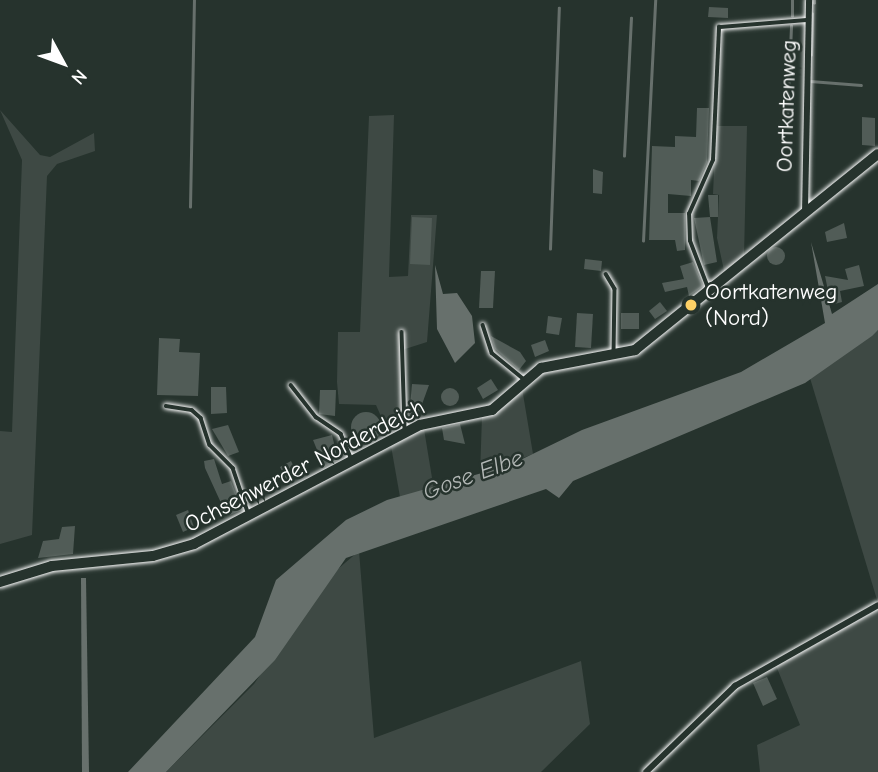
<!DOCTYPE html>
<style>
body{margin:0}
#map{position:relative;width:878px;height:772px;overflow:hidden;background:#26332d;font-family:"Comic Neue",sans-serif}
div>[style]{position:absolute}
.green>*{inset:0;background:#3e4944}
.water>*{inset:0;background:#67706c}
.stream>*{height:2.5px;margin:-1.25px;padding:0 1.25px;transform-origin:1.25px;border-radius:1.25px;background:#67706c}
.building>*{inset:0;background:#515c57}
.round{border-radius:50%}
.roads{filter:drop-shadow(0 0 2px #fff) drop-shadow(0 0 2px #fff)}
.lane>*{height:3.5px;margin:-1.75px;padding:0 1.75px;transform-origin:1.75px;border-radius:1.75px;background:#26332d}
.street>*{height:6px;margin:-3px;padding:0 3px;transform-origin:3px;border-radius:3px;background:#26332d}
.secondary>*{height:10px;margin:-5px;padding:0 5px;transform-origin:5px;border-radius:5px;background:#26332d}
.dots>*{width:19px;height:19px;translate:-50% -50%;box-sizing:border-box;border:4px solid #26332d;border-radius:50%}
span{translate:-50% -50%;white-space:nowrap;text-align:center;line-height:1.15;-webkit-text-stroke:5px #26332d;paint-order:stroke}
.street-label{font-size:23px;color:#fff}
.poi-label{font-size:23px;color:#fff}
.left{translate:0 -50%;text-align:left}
.water-label{font-size:24px;color:#b3b8b6;font-style:italic}
.north{position:absolute;left:28px;top:28px;width:70px;height:70px;-webkit-text-stroke:5px #26332d;paint-order:stroke;rotate:131deg;font-size:19px;font-weight:700;line-height:28px;text-align:center;color:#fff}
.north::after{content:'';display:block;margin:auto;width:24px;height:32px;background:#fff;clip-path:polygon(50% 0,100% 100%,50% 72%,0 100%)}
</style>
<div id="map">
<div class="green">
<div style="clip-path:polygon(0 110px,40px 155px,50px 157px,94px 133px,95px 151px,57px 164px,47px 176px,32px 535px,0 544px,0 431px,12px 432px,22px 160px)"></div>
<div style="clip-path:polygon(394px 115px,389px 277px,408px 276px,411px 215px,437px 215px,427px 342px,402px 350px,403px 428px,390px 437px,376px 405px,339px 404px,337px 382px,338px 332px,360px 332px,369px 116px)"></div>
<div style="clip-path:polygon(716px 126px,747px 126px,744px 257px,725px 275px,717px 238px,719px 195px,713px 194px)"></div>
<div style="clip-path:polygon(878px 330px,878px 603px,810px 378px)"></div>
<div style="clip-path:polygon(522px 388px,533px 454px,480px 475px,482px 416px,497px 413px)"></div>
<div style="clip-path:polygon(424px 429px,434px 490px,400px 497px,391px 446px)"></div>
<div style="clip-path:polygon(359px 551px,374px 738px,581px 661px,590px 724px,541px 772px,166px 772px,254px 684px,325px 580px)"></div>
<div style="clip-path:polygon(878px 609px,878px 772px,760px 772px,757px 745px,800px 725px,775px 663px)"></div>
</div>
<div class="water">
<div style="clip-path:polygon(811px 242px,832px 314px,878px 284px,878px 330px,872px 336px,805px 383px,573px 481px,559px 498px,546px 489px,346px 558px,275px 660px,166px 772px,128px 772px,255px 637px,276px 580px,346px 520px,387px 500px,510px 465px,582px 430px,741px 372px,825px 323px)"></div>
<div style="clip-path:polygon(435px 265px,443px 294px,457px 293px,472px 316px,475px 343px,455px 363px,437px 329px)"></div>
<div style="clip-path:polygon(81px 578px,86px 578px,89px 772px,82px 772px)"></div>
</div>
<div class="stream">
<div style="left:814px;top:3px;width:3px;rotate:-90deg"></div>
<div style="left:792px;top:16px;width:16px;rotate:-90deg"></div>
<div style="left:811px;top:55px;width:41px;rotate:-88.6deg"></div>
<div style="left:810px;top:81px;width:51px;rotate:4.5deg"></div>
<div style="left:787px;top:122px;width:96px;rotate:-87.6deg"></div>
<div style="left:624px;top:156px;width:138px;rotate:-87.1deg"></div>
<div style="left:190px;top:207px;width:207px;rotate:-88.9deg"></div>
<div style="left:643px;top:241px;width:241px;rotate:-87.1deg"></div>
<div style="left:550px;top:249px;width:241px;rotate:-87.9deg"></div>
</div>
<div class="building">
<div style="clip-path:polygon(709px 7px,728px 8px,728px 18px,708px 17px)"></div>
<div style="clip-path:polygon(697px 108px,709px 108px,707px 162px,699px 181px,691px 180px,691px 196px,668px 194px,668px 213px,685px 213px,685px 250px,677px 251px,675px 240px,649px 240px,652px 146px,675px 147px,675px 136px,696px 137px)"></div>
<div style="clip-path:polygon(862px 117px,875px 118px,875px 146px,862px 145px)"></div>
<div style="clip-path:polygon(593px 169px,603px 172px,602px 194px,593px 193px)"></div>
<div style="clip-path:polygon(708px 195px,718px 195px,718px 217px,710px 217px,717px 262px,704px 265px,694px 218px,710px 217px)"></div>
<div style="clip-path:polygon(412px 217px,432px 218px,430px 265px,410px 264px)"></div>
<div style="clip-path:polygon(844px 223px,847px 238px,827px 242px,825px 232px)"></div>
<div class="round" style="left:767px;top:247px;width:18px;height:18px"></div>
<div style="clip-path:polygon(585px 259px,602px 261px,601px 271px,584px 269px)"></div>
<div style="clip-path:polygon(693px 262px,703px 286px,689px 296px,687px 287px,665px 292px,662px 283px,684px 279px,680px 266px)"></div>
<div style="clip-path:polygon(859px 265px,864px 286px,840px 291px,842px 302px,831px 305px,825px 276px,848px 280px,845px 269px)"></div>
<div style="clip-path:polygon(481px 271px,495px 271px,493px 308px,479px 308px)"></div>
<div style="clip-path:polygon(660px 302px,667px 311px,655px 319px,649px 311px)"></div>
<div style="clip-path:polygon(577px 313px,593px 314px,591px 348px,575px 347px)"></div>
<div style="clip-path:polygon(621px 313px,639px 313px,639px 329px,621px 329px)"></div>
<div style="clip-path:polygon(548px 316px,562px 318px,559px 335px,546px 333px)"></div>
<div style="clip-path:polygon(491px 336px,520px 352px,526px 361px,519px 370px,495px 349px)"></div>
<div style="clip-path:polygon(159px 338px,180px 339px,179px 352px,200px 353px,198px 396px,157px 395px)"></div>
<div style="clip-path:polygon(545px 340px,549px 351px,535px 357px,531px 345px)"></div>
<div style="clip-path:polygon(491px 379px,498px 390px,483px 399px,477px 388px)"></div>
<div style="clip-path:polygon(412px 384px,429px 385px,417px 418px,409px 418px)"></div>
<div style="clip-path:polygon(211px 387px,226px 387px,227px 413px,211px 414px)"></div>
<div class="round" style="left:441px;top:388px;width:18px;height:18px"></div>
<div style="clip-path:polygon(320px 390px,336px 390px,335px 416px,319px 414px)"></div>
<div class="round" style="left:351px;top:412px;width:30px;height:30px"></div>
<div style="clip-path:polygon(460px 424px,465px 444px,444px 440px,442px 428px)"></div>
<div style="clip-path:polygon(228px 425px,239px 452px,228px 456px,212px 429px)"></div>
<div style="clip-path:polygon(332px 435px,338px 460px,324px 467px,313px 440px)"></div>
<div style="clip-path:polygon(214px 459px,222px 484px,231px 481px,242px 510px,227px 516px,205px 468px,204px 461px)"></div>
<div style="clip-path:polygon(291px 461px,298px 475px,287px 481px,280px 467px)"></div>
<div style="clip-path:polygon(188px 510px,194px 527px,183px 532px,176px 515px)"></div>
<div style="clip-path:polygon(75px 526px,73px 554px,38px 558px,43px 541px,59px 539px,62px 527px)"></div>
<div style="clip-path:polygon(767px 677px,777px 699px,763px 706px,753px 683px)"></div>
</div>
<div class="roads">
<div class="lane">
<div style="left:606px;top:274px;width:17px;rotate:59deg"></div>
<div style="left:615px;top:289px;width:62px;rotate:90.9deg"></div>
<div style="left:708px;top:288px;width:50px;rotate:-111deg"></div>
<div style="left:690px;top:241px;width:27px;rotate:-92deg"></div>
<div style="left:689px;top:214px;width:59px;rotate:-66deg"></div>
<div style="left:713px;top:160px;width:133px;rotate:-87.4deg"></div>
<div style="left:719px;top:27px;width:89px;rotate:-4.5deg"></div>
<div style="left:483px;top:325px;width:29px;rotate:72deg"></div>
<div style="left:492px;top:353px;width:43px;rotate:39.3deg"></div>
<div style="left:402px;top:332px;width:98px;rotate:88.2deg"></div>
<div style="left:291px;top:385px;width:41px;rotate:52deg"></div>
<div style="left:316px;top:417px;width:30px;rotate:34deg"></div>
<div style="left:341px;top:434px;width:26px;rotate:67deg"></div>
<div style="left:166px;top:406px;width:26px;rotate:9deg"></div>
<div style="left:192px;top:410px;width:12px;rotate:42deg"></div>
<div style="left:201px;top:418px;width:28px;rotate:72deg"></div>
<div style="left:210px;top:445px;width:33px;rotate:45deg"></div>
<div style="left:233px;top:468px;width:46px;rotate:71.2deg"></div>
</div>
<div class="street">
<div style="left:805px;top:212px;width:212px;rotate:-88.9deg"></div>
<div style="left:646px;top:772px;width:124px;rotate:-44deg"></div>
<div style="left:735px;top:686px;width:164px;rotate:-29.5deg"></div>
</div>
<div class="secondary">
<div style="left:0;top:582px;width:54px;rotate:-17.1deg"></div>
<div style="left:52px;top:566px;width:101px;rotate:-5.7deg"></div>
<div style="left:153px;top:556px;width:43px;rotate:-16.3deg"></div>
<div style="left:194px;top:544px;width:255px;rotate:-27.8deg"></div>
<div style="left:420px;top:425px;width:74px;rotate:-11.8deg"></div>
<div style="left:492px;top:410px;width:65px;rotate:-40.6deg"></div>
<div style="left:541px;top:368px;width:96px;rotate:-10.8deg"></div>
<div style="left:635px;top:350px;width:312px;rotate:-38.9deg"></div>
</div>
</div>
<div class="dots">
<div style="left:691px;top:305px;background:#ffd166"></div>
</div>
<div class="street-label">
<span style="left:787px;top:106px;rotate:-88deg">Oortkatenweg</span>
<span style="left:305px;top:466px;rotate:-27deg">Ochsenwerder Norderdeich</span>
</div>
<div class="poi-label">
<span class="left" style="left:705px;top:305px">Oortkatenweg<br>(Nord)</span>
</div>
<div class="water-label">
<span style="left:473px;top:475px;rotate:-20deg">Gose Elbe</span>
</div>
<div class="north">N</div>
</div>
